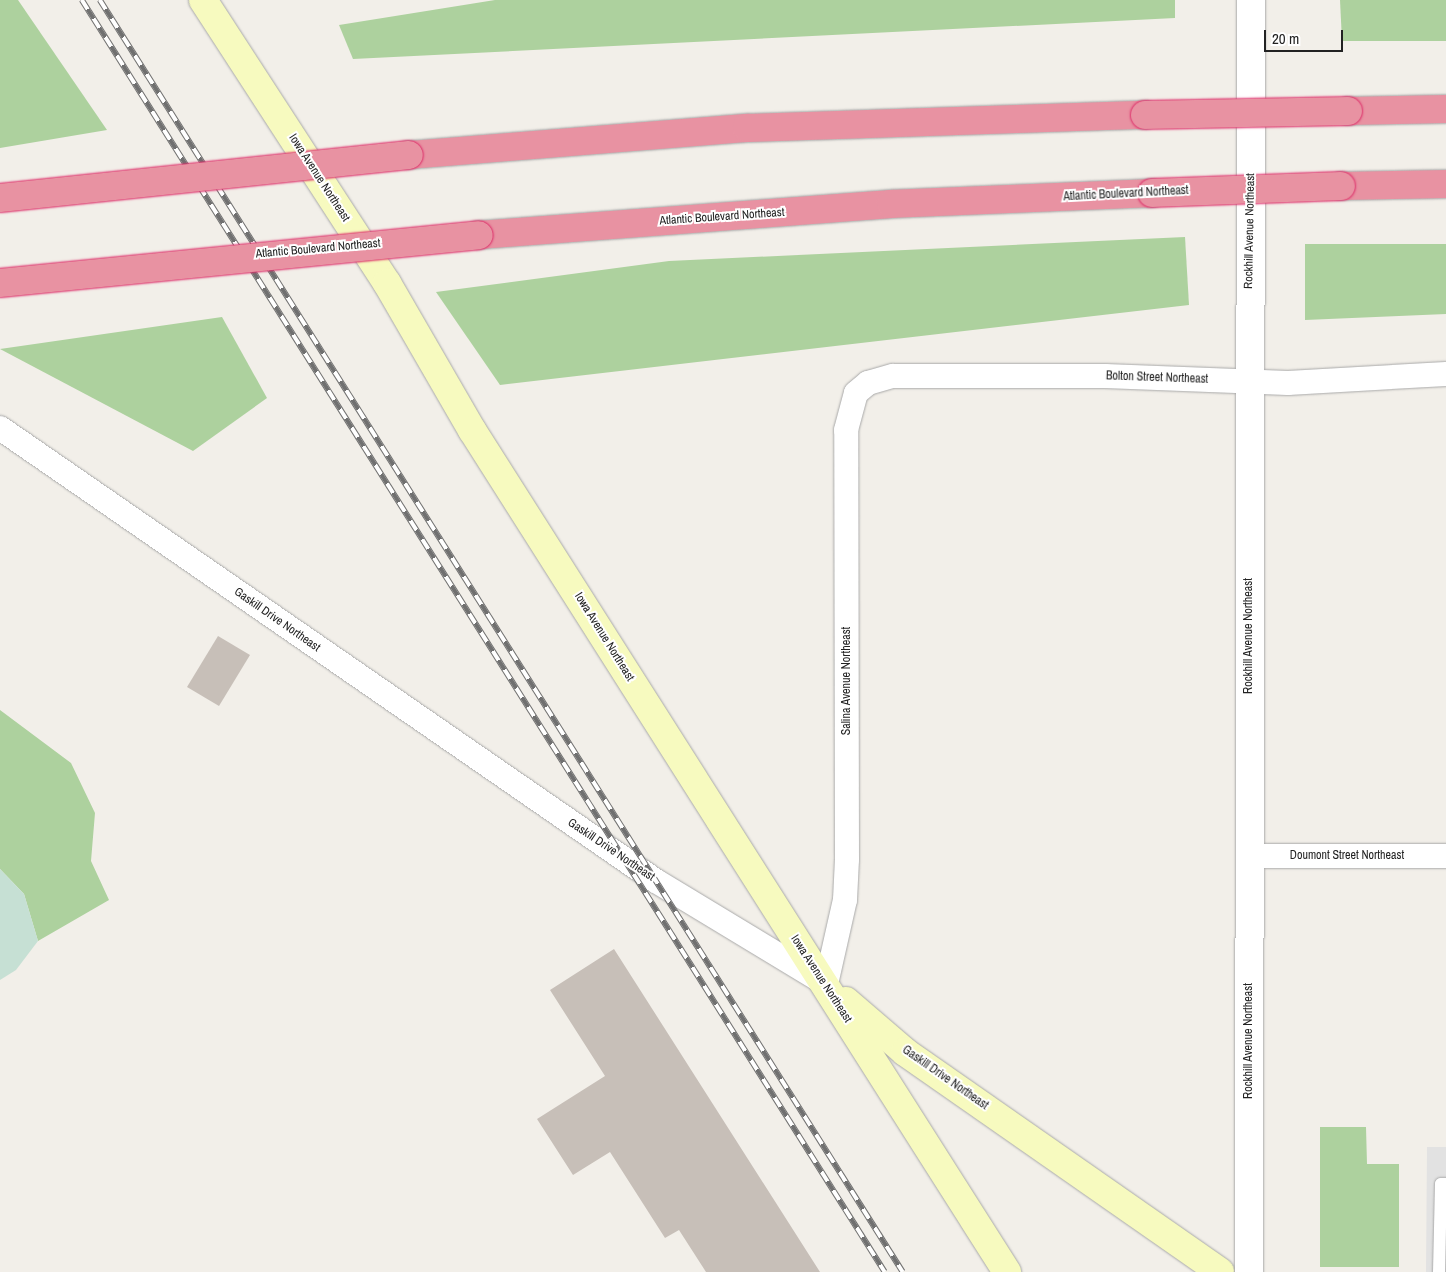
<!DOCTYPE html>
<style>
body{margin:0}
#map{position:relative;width:1446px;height:1272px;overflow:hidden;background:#f2efe9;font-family:"Archivo Narrow",sans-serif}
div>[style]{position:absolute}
.forest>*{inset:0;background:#add19e}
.wetland>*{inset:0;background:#c6e0d4}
.parking>*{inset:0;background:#e2e2e2}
.building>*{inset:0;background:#c7bfb8}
.roads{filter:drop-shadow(0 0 1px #a9a9a9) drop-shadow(0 0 1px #a9a9a9)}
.service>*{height:12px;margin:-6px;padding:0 6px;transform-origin:6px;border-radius:6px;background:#fff}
.minor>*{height:24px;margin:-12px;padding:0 12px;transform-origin:12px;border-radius:12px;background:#fff}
.tertiary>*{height:28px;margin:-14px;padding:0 14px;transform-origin:14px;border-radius:14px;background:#fff}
.secondary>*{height:28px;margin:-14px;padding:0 14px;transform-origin:14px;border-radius:14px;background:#f7fabf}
.motorway>*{height:28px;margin:-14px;padding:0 14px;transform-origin:14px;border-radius:14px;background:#e892a2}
.rail>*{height:5.5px;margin-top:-2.75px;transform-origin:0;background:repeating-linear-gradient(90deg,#fff 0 11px,#707070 0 22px);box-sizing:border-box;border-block:1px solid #707070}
.bridges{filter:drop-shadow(0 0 1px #dc2a67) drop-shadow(0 0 1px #dc2a67)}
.motorway-bridge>*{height:28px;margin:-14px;padding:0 14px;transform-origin:14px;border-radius:14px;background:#e892a2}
span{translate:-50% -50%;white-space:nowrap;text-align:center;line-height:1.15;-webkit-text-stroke:4px #fff;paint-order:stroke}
.street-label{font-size:12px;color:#222}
.scale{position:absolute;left:1264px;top:30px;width:79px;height:22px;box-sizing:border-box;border:2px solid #222;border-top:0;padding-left:6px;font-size:15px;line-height:18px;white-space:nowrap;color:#222;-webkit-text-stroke:4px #fff;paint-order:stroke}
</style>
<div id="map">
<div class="forest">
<div style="clip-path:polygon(0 0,18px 0,107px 130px,0 148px)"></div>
<div style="clip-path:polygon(495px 0,1175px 0,1175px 18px,353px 59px,339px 25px)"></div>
<div style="clip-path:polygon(1340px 0,1446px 0,1446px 41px,1342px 41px)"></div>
<div style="clip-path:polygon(1185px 237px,1189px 305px,500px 385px,436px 292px,669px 261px)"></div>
<div style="clip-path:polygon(1305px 244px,1446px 244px,1446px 314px,1305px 320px)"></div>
<div style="clip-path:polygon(222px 317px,267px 398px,193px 451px,0 349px)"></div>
<div style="clip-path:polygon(0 710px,71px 763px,95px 813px,91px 861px,109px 900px,38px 941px,24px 894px,0 869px)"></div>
<div style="clip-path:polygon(1320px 1127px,1366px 1127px,1367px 1164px,1399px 1164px,1399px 1267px,1320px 1267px)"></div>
</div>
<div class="wetland">
<div style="clip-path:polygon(0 869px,24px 894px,38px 941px,16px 970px,0 980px)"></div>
</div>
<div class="parking">
<div style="clip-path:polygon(1427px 1147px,1446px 1147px,1446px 1272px,1426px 1272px)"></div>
</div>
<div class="building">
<div style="clip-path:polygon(218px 636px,250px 655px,219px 706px,187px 687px)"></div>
<div style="clip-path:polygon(614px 949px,820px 1272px,706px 1272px,679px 1230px,665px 1238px,610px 1152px,573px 1175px,537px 1119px,605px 1076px,550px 990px)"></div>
</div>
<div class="roads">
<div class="service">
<div style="left:1439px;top:1272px;width:88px;rotate:-88.7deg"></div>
<div style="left:1441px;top:1184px;width:5px"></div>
</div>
<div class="minor">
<div style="left:0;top:428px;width:797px;rotate:34.63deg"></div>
<div style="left:656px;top:881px;width:199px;rotate:31.2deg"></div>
<div style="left:826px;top:984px;width:86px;rotate:-77.3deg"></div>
<div style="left:845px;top:900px;width:41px;rotate:-87.2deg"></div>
<div style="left:847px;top:859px;width:429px;rotate:-90.1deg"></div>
<div style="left:846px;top:430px;width:38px;rotate:-75deg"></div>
<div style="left:856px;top:393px;width:16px;rotate:-40deg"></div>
<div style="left:868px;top:383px;width:26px;rotate:-16deg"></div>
<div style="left:893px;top:376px;width:212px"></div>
<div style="left:1105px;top:376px;width:183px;rotate:2.2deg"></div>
<div style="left:1288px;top:383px;width:158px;rotate:-3.3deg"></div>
<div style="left:1248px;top:856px;width:198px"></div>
</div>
<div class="tertiary">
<div style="left:1249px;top:1272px;width:1272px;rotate:-89.91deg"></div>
</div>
<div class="secondary">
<div style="left:203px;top:0;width:338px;rotate:57deg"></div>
<div style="left:387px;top:283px;width:170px;rotate:60deg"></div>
<div style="left:472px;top:430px;width:998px;rotate:57.57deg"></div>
<div style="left:846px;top:1001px;width:78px;rotate:40.8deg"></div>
<div style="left:905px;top:1052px;width:384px;rotate:34.9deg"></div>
</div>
<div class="motorway">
<div style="left:1348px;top:111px;width:98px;rotate:-1.2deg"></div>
<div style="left:409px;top:155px;width:339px;rotate:-4.6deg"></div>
<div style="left:747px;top:128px;width:398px;rotate:-1.9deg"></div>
<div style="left:1341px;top:186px;width:105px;rotate:-1.1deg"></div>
<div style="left:479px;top:235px;width:413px;rotate:-4.3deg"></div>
<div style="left:891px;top:204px;width:261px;rotate:-2.4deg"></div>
</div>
</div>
<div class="rail">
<div style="left:82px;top:0;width:1504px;rotate:57.74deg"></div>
<div style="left:100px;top:0;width:1504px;rotate:57.74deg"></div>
</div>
<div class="bridges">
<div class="motorway-bridge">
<div style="left:1145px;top:115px;width:203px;rotate:-1.1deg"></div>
<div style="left:1152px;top:193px;width:189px;rotate:-2.1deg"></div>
<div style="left:0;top:198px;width:411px;rotate:-6deg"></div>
<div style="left:0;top:283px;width:481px;rotate:-5.7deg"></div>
</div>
</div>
<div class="street-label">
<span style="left:319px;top:178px;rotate:57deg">Iowa Avenue Northeast</span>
<span style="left:1126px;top:194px;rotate:-3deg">Atlantic Boulevard Northeast</span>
<span style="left:722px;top:217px;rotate:-4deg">Atlantic Boulevard Northeast</span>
<span style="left:1250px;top:231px;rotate:-89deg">Rockhill Avenue Northeast</span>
<span style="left:318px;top:249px;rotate:-5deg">Atlantic Boulevard Northeast</span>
<span style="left:1157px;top:378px;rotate:2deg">Bolton Street Northeast</span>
<span style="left:277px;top:620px;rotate:35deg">Gaskill Drive Northeast</span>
<span style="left:1249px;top:636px;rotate:-90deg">Rockhill Avenue Northeast</span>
<span style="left:604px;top:637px;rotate:58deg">Iowa Avenue Northeast</span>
<span style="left:847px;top:681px;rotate:-90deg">Salina Avenue Northeast</span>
<span style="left:611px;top:850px;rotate:34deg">Gaskill Drive Northeast</span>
<span style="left:1347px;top:856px">Doumont Street Northeast</span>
<span style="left:821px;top:979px;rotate:57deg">Iowa Avenue Northeast</span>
<span style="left:1249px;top:1041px;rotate:-90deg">Rockhill Avenue Northeast</span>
<span style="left:945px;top:1078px;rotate:35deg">Gaskill Drive Northeast</span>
</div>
<div class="scale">20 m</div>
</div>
